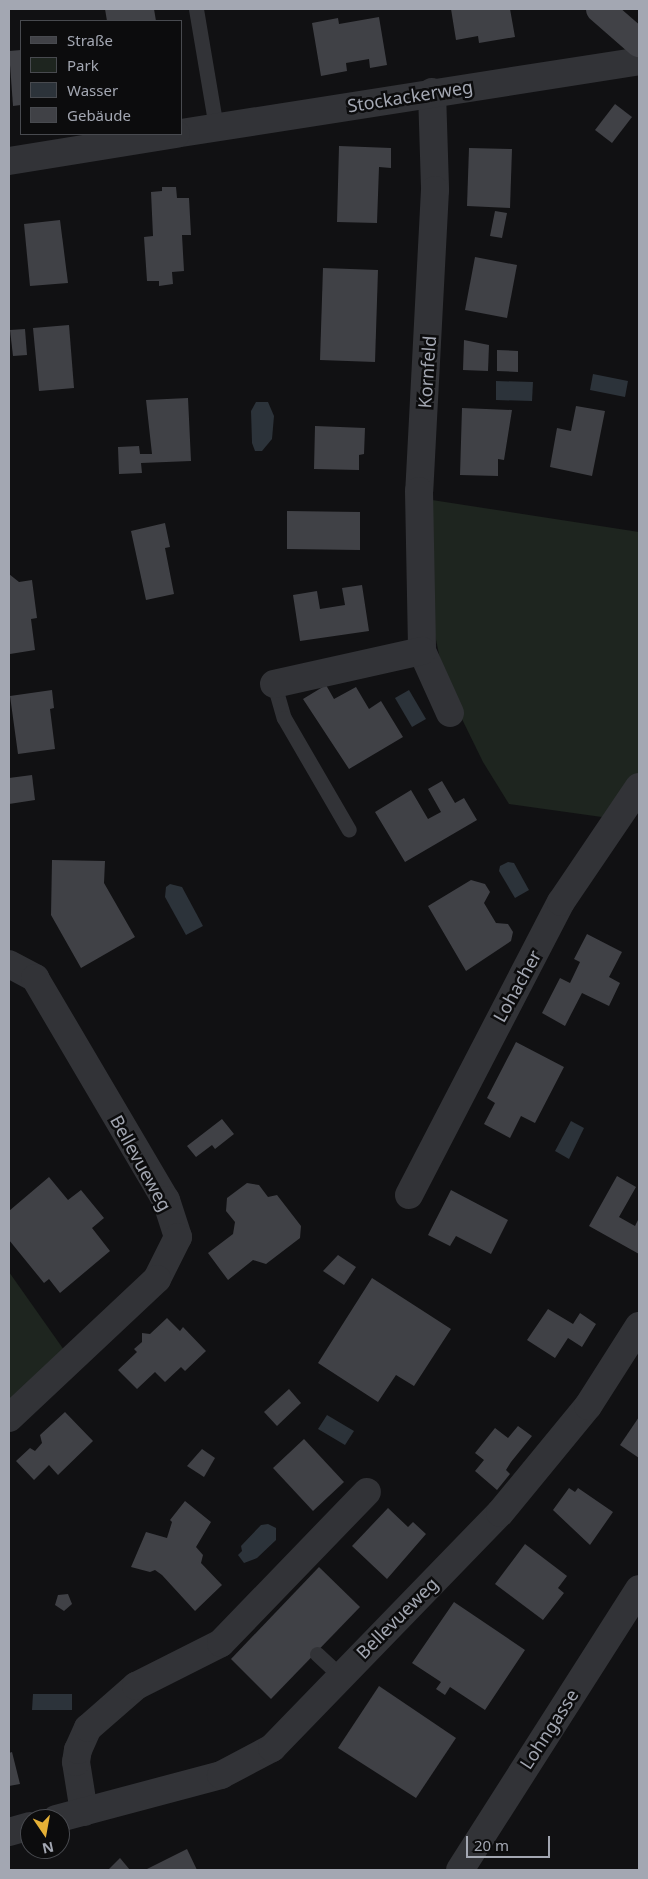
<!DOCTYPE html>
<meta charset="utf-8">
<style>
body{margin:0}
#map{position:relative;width:648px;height:1879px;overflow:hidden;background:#111113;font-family:"Noto Sans",sans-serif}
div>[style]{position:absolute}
.green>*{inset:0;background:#1e251f}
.water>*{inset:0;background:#2c333a}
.building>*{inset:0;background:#404146}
.lane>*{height:15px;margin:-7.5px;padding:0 7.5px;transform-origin:7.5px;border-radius:7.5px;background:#323337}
.street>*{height:28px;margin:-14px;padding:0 14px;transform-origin:14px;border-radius:14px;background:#323337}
.secondary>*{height:28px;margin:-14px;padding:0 14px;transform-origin:14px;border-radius:14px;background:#414247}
span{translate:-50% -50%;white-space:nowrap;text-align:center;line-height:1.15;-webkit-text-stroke:5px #0c0c0d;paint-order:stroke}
.street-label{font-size:18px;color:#a3a7b2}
.frame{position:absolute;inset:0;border:10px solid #a3a7b2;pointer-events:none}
.legend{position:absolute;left:20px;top:20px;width:162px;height:115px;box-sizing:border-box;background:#0c0c0d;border:1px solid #484a4f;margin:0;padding:6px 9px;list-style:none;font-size:15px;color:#a3a7b2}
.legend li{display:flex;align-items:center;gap:10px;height:25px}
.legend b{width:25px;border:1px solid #484a4f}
.north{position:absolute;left:20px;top:1809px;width:50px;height:50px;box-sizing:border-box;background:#0c0c0d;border:1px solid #484a4f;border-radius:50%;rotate:168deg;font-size:14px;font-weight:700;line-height:20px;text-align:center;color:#a3a7b2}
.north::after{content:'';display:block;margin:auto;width:18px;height:22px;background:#e5b036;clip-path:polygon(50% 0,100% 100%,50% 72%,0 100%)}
.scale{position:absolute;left:466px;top:1836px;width:84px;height:22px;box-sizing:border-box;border:2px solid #a3a7b2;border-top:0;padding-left:6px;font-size:15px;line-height:18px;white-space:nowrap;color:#a3a7b2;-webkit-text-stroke:4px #0c0c0d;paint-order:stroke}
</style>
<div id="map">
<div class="green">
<div style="clip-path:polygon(432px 500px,639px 532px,639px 778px,609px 818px,509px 804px,483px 762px,460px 715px,442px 669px,431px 615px)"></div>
<div style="clip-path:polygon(9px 1272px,64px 1350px,9px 1403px)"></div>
</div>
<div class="water">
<div style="clip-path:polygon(593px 374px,628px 381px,625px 397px,590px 390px)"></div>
<div style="clip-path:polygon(496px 381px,533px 382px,532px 401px,496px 400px)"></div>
<div style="clip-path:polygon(256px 402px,268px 402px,274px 416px,272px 439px,262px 451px,255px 451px,252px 443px,251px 411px)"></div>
<div style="clip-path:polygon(409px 690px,426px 719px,412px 727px,395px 698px)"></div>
<div style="clip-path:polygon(508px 862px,514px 863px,529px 890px,515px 898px,499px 871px,500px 866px)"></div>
<div style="clip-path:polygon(170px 884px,182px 887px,203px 926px,186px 935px,165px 897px,166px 887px)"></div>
<div style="clip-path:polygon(571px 1121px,584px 1128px,569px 1159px,555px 1151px)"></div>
<div style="clip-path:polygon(327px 1415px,354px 1431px,345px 1445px,318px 1429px)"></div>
<div style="clip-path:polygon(268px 1524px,276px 1528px,276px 1540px,257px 1558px,244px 1563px,238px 1555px,242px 1551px,241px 1546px,261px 1525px)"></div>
<div style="clip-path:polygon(33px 1694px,72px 1694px,72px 1710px,32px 1710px)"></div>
</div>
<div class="building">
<div style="clip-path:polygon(105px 9px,154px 9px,156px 21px,107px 21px)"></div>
<div style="clip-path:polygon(451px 9px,510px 9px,515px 37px,479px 43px,478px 36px,456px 40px)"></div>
<div style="clip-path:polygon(379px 17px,387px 65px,370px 68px,369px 59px,346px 63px,347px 71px,321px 76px,312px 23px,338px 18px,339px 24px)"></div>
<div style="clip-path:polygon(21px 50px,21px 105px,13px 106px,9px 51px)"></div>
<div style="clip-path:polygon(615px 104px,632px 117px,612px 143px,595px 130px)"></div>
<div style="clip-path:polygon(339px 146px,391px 148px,391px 168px,379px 167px,377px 223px,337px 222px)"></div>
<div style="clip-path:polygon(469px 148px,512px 149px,510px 208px,467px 206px)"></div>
<div style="clip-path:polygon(162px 187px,176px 187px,177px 198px,189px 198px,191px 235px,182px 235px,184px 271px,172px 272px,173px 284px,159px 286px,159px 281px,147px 281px,144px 237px,153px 236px,151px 192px,162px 191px)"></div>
<div style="clip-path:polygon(495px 211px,507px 213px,502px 238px,490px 236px)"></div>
<div style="clip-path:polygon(60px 220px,68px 283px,30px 286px,24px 224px)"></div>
<div style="clip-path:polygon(475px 257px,517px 265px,507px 318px,465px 310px)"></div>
<div style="clip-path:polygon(323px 268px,378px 270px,375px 362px,320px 360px)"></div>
<div style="clip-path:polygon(69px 325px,74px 388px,39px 391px,33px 328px)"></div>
<div style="clip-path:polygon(25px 329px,27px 355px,13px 356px,10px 330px)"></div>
<div style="clip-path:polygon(464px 340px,489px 345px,488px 371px,463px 370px)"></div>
<div style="clip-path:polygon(497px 350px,518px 351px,518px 372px,497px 371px)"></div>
<div style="clip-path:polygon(188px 398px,191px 461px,141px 463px,142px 473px,119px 474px,118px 447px,139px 446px,140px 454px,152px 454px,146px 400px)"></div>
<div style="clip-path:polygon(576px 406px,605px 411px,592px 476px,550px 467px,557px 428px,571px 431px)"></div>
<div style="clip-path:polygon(462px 408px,512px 410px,504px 460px,498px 459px,498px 476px,460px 475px)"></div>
<div style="clip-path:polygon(315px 426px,365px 428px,364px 454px,359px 455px,359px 470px,314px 469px)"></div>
<div style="clip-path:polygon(287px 511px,360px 512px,360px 550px,287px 549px)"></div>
<div style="clip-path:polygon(165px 523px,170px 547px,165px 548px,174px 594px,146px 600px,131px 531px)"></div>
<div style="clip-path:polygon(9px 574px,19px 582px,32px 580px,37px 618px,31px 619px,35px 650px,10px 654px)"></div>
<div style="clip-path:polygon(362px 585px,369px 631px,300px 641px,293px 595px,317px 591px,320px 609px,345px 605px,342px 588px)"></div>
<div style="clip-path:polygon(326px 685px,334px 699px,356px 687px,369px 709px,381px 701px,403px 737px,349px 769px,303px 699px)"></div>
<div style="clip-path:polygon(52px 690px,54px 708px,50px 709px,55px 749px,18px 754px,10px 696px)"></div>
<div style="clip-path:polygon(32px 775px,35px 800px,9px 804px,9px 778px)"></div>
<div style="clip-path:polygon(442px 781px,455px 803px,464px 798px,477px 820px,405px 862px,375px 812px,411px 790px,428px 819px,441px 812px,428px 789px)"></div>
<div style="clip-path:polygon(52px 860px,105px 861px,104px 883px,135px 937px,81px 968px,51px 915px)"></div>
<div style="clip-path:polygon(471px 880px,485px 884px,490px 892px,484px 903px,496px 923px,508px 924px,513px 932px,511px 941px,466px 971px,428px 906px)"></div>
<div style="clip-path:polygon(587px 934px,622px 952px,609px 977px,620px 983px,609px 1006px,582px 993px,565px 1026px,542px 1013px,560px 978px,570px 983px,580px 962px,574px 959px)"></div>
<div style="clip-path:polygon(516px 1042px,564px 1067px,535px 1123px,521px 1116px,510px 1138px,484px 1124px,495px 1103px,487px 1098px)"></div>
<div style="clip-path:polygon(222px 1119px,234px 1134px,215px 1149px,212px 1145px,196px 1157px,187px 1146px)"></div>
<div style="clip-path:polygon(617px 1176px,636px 1187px,619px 1217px,635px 1226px,639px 1218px,639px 1254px,589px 1226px)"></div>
<div style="clip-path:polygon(49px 1177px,68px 1200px,81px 1190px,104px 1218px,92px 1228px,110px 1251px,60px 1293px,49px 1279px,44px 1283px,9px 1240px,9px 1211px)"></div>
<div style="clip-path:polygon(247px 1183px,259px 1185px,268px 1197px,277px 1195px,301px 1226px,300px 1238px,266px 1264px,253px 1260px,228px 1280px,208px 1253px,233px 1234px,235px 1222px,226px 1211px,227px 1198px)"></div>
<div style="clip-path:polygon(451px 1190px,508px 1220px,491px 1254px,456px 1236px,450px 1246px,428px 1235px)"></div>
<div style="clip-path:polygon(338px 1255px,356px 1267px,344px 1285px,323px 1271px)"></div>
<div style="clip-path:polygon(372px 1278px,451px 1329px,414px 1386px,396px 1375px,378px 1402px,318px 1363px)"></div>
<div style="clip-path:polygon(548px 1309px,573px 1324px,580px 1313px,596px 1324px,582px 1347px,568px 1338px,555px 1358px,527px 1340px)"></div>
<div style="clip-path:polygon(167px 1318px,180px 1331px,183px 1327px,206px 1351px,185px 1371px,181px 1367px,165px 1382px,155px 1372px,137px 1389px,118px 1370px,137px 1352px,134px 1349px,142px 1342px,142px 1333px,150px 1334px)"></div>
<div style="clip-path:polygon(289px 1389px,301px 1403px,277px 1426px,264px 1412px)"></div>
<div style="clip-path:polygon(65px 1412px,93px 1441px,58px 1475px,49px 1465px,34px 1480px,16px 1461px,30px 1448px,35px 1451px,42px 1443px,40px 1435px)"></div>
<div style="clip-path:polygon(639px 1417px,639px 1458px,620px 1445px)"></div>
<div style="clip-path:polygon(518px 1426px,532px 1436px,511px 1462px,506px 1470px,510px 1474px,497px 1490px,475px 1471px,484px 1460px,475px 1453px,495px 1428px,508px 1438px)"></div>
<div style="clip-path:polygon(304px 1439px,344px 1482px,313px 1511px,273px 1468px)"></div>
<div style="clip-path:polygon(202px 1449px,215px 1458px,204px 1477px,187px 1466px)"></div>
<div style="clip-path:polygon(569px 1488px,575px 1492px,578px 1488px,613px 1512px,590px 1545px,553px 1510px)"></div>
<div style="clip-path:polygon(185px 1501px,211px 1522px,196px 1547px,203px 1555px,201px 1563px,222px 1585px,195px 1611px,162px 1575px,155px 1570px,150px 1572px,131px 1567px,146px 1532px,167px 1538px,172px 1522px,170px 1520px)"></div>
<div style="clip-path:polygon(388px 1508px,408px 1527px,413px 1522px,426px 1534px,387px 1579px,352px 1546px)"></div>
<div style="clip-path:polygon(525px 1544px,567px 1576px,558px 1588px,564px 1593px,543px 1620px,495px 1584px)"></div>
<div style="clip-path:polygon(319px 1567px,360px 1607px,271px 1699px,231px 1659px)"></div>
<div style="clip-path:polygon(68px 1594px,72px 1604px,64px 1611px,55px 1605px,58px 1595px)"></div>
<div style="clip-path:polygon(454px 1602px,525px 1650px,485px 1710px,450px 1687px,445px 1695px,436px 1689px,441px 1682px,412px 1663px)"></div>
<div style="clip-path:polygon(379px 1686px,456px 1738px,416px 1798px,338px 1748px)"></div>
<div style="clip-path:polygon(12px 1752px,20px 1784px,9px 1786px,9px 1753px)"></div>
<div style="clip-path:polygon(187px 1849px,197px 1870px,145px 1870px)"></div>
<div style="clip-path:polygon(120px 1858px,130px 1870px,108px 1870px)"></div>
</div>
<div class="lane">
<div style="left:196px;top:9px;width:120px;rotate:80.4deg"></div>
<div style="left:274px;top:684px;width:35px;rotate:74deg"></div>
<div style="left:284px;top:718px;width:129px;rotate:59.9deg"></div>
<div style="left:317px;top:1654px;width:33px;rotate:43deg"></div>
</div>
<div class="street">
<div style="left:432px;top:92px;width:98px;rotate:88.2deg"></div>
<div style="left:435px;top:190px;width:301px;rotate:93deg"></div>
<div style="left:419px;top:491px;width:160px;rotate:88.9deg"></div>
<div style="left:422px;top:651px;width:68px;rotate:65.7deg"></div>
<div style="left:181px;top:133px;width:464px;rotate:-8.9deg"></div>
<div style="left:9px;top:161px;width:169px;rotate:-9.2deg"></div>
<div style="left:274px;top:684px;width:152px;rotate:-12.6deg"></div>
<div style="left:9px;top:964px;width:30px;rotate:28deg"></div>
<div style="left:35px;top:978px;width:258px;rotate:59.5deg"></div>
<div style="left:166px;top:1200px;width:39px;rotate:72deg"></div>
<div style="left:178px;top:1237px;width:47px;rotate:116.6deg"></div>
<div style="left:157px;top:1279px;width:203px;rotate:136.8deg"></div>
<div style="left:409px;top:1195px;width:330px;rotate:-62.6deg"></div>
<div style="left:561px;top:902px;width:139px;rotate:-55.9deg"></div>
<div style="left:84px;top:1812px;width:51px;rotate:-99.1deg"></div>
<div style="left:76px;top:1762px;width:12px;rotate:-81deg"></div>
<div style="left:78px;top:1750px;width:24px;rotate:-66deg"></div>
<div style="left:88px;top:1728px;width:64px;rotate:-41.2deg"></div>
<div style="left:136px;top:1686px;width:95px;rotate:-26.8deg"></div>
<div style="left:221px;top:1643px;width:210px;rotate:-46deg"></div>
<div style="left:56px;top:1819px;width:171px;rotate:-14.9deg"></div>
<div style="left:221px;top:1775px;width:58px;rotate:-27.9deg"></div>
<div style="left:272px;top:1748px;width:327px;rotate:-45.9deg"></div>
<div style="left:500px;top:1513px;width:139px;rotate:-50.6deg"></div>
<div style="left:588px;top:1406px;width:95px;rotate:-57.5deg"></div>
<div style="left:9px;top:1832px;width:22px;rotate:-16deg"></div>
<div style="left:460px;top:1870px;width:333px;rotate:-57.5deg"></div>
</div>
<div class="secondary">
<div style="left:600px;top:9px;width:52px;rotate:41.1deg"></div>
</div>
<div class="street-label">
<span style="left:410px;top:96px;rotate:-9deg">Stockackerweg</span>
<span style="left:427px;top:372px;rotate:-86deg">Kornfeld</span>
<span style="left:517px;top:986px;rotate:-61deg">Lohacher</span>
<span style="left:141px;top:1163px;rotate:61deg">Bellevueweg</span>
<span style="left:397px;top:1618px;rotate:-45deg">Bellevueweg</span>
<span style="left:549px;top:1729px;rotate:-57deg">Lohngasse</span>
</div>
<div class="frame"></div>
<ul class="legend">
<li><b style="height:6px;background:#414247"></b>Straße</li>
<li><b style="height:14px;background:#1e251f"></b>Park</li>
<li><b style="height:14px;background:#2c333a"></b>Wasser</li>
<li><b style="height:14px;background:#404146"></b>Gebäude</li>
</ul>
<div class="north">N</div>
<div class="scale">20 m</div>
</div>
